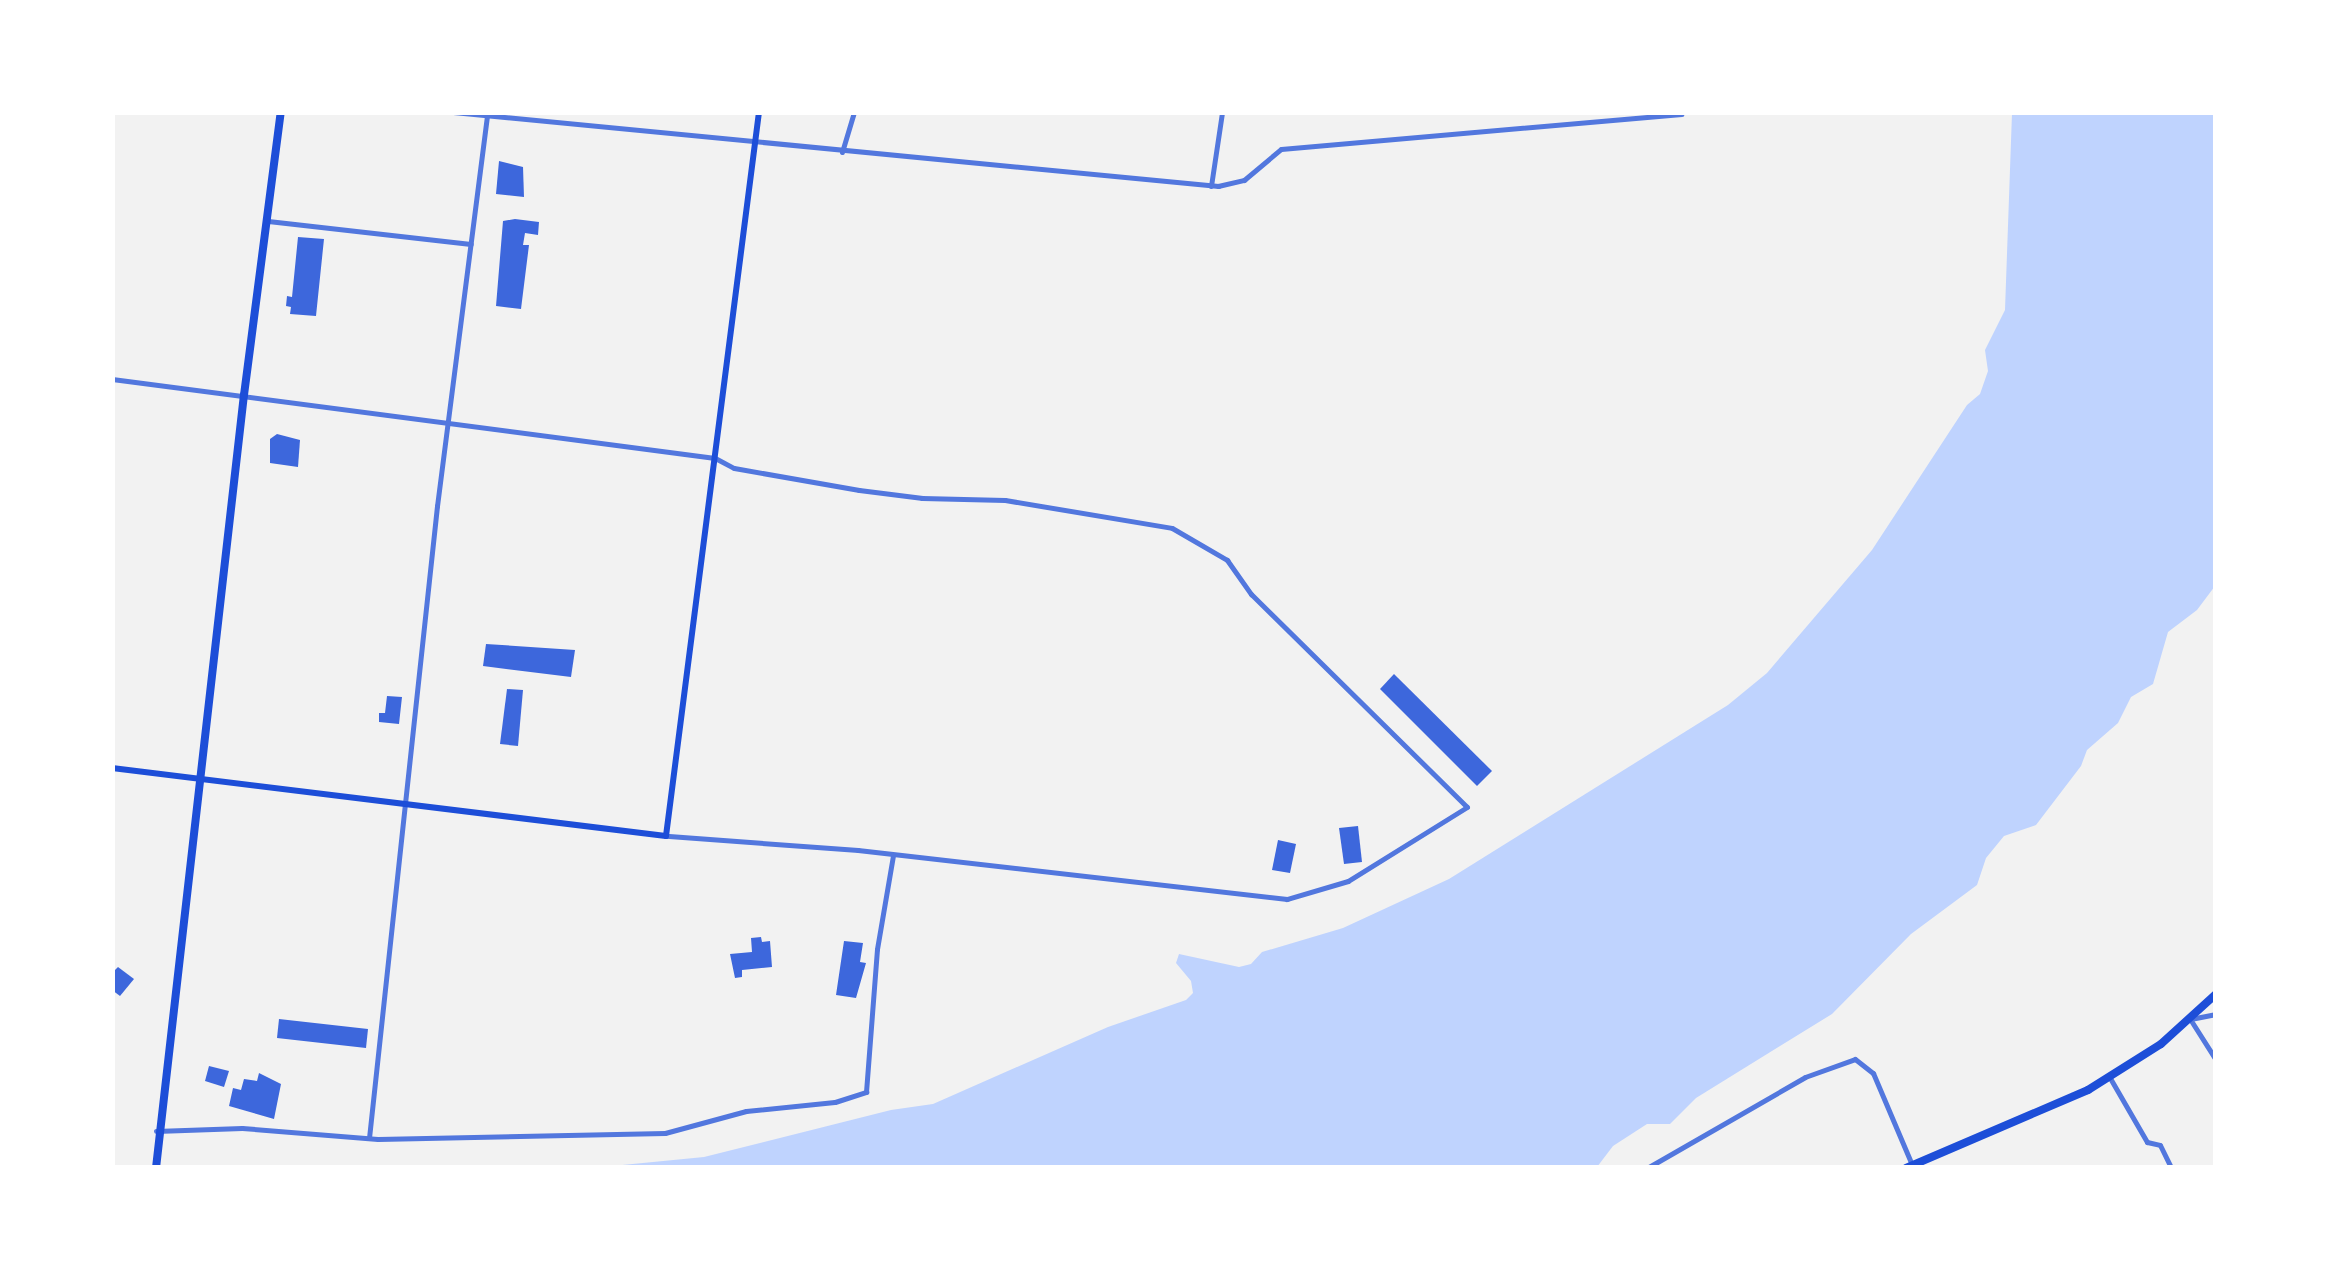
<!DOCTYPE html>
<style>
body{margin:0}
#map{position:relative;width:2328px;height:1280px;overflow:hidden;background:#f2f2f2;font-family:Inter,sans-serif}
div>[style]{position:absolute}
.water>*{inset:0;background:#bfd3fe}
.building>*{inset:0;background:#3d67dc}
.minor>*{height:5px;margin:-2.5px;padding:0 2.5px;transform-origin:2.5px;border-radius:2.5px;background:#5277de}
.secondary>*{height:6px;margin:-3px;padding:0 3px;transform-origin:3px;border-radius:3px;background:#1d4ed8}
.primary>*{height:8px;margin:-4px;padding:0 4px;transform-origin:4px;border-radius:4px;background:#1d4ed8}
span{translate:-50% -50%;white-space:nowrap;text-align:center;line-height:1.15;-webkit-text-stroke:9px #fff;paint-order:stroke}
.frame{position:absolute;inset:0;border:115px solid #fff;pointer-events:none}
</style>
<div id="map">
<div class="water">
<div style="clip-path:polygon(2012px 113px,2215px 113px,2215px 586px,2197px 610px,2168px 632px,2153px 684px,2131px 697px,2118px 723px,2087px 750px,2081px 766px,2036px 825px,2004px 836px,1986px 858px,1977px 885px,1911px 934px,1832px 1014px,1696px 1098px,1670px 1124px,1647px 1124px,1613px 1146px,1597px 1167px,602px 1167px,704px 1157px,891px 1110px,933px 1104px,1108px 1027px,1186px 1000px,1193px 993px,1191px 981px,1176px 963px,1179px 954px,1239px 967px,1251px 964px,1262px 952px,1343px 928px,1449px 879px,1728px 705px,1767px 673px,1872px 550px,1967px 405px,1980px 394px,1988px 371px,1985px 350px,2005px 310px)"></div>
</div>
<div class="building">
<div style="clip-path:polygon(499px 161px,523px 167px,524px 197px,496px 194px)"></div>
<div style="clip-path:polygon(515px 219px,539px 222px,538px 235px,525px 233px,523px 245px,529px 245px,521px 309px,496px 306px,503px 221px)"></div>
<div style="clip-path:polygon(298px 237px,324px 239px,316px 316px,290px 314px,291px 307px,286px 306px,287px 296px,292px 297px)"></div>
<div style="clip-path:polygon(277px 434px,300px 440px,298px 467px,270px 463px,270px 439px)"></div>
<div style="clip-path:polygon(486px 644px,575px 650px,571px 677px,483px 666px)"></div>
<div style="clip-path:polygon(1394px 674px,1492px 771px,1477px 786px,1380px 689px)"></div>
<div style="clip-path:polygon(507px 689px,523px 690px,518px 746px,500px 744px)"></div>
<div style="clip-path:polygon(387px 696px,402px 697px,399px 724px,379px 722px,379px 713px,385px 713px)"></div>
<div style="clip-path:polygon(1358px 826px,1362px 862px,1344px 864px,1339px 828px)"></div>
<div style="clip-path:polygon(1278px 840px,1296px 844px,1290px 873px,1272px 870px)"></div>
<div style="clip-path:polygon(761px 937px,762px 942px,770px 941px,772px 967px,742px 970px,742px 977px,735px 978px,730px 954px,752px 952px,751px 938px)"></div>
<div style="clip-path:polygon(844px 941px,863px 943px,860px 962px,866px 963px,856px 998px,836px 995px)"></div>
<div style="clip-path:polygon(118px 967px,134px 979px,120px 996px,112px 990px,112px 973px)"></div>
<div style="clip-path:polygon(279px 1019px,368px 1029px,366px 1048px,277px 1038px)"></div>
<div style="clip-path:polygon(209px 1066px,229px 1071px,224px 1087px,205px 1081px)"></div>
<div style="clip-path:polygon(259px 1073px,281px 1084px,274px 1119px,229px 1106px,233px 1088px,241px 1090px,244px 1079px,257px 1081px)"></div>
</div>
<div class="minor">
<div style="left:453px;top:112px;width:769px;rotate:5.53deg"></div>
<div style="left:1218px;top:186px;width:27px;rotate:-13deg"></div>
<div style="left:1244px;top:180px;width:48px;rotate:-40deg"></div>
<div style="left:1281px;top:149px;width:402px;rotate:-5deg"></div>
<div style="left:842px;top:152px;width:42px;rotate:-73.3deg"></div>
<div style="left:1211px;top:186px;width:75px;rotate:-81.5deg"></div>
<div style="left:268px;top:221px;width:204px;rotate:6.5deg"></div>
<div style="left:112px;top:379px;width:608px;rotate:7.46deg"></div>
<div style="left:715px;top:458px;width:21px;rotate:28deg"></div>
<div style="left:734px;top:468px;width:127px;rotate:10deg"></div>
<div style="left:859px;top:490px;width:64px;rotate:7.2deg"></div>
<div style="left:922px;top:498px;width:83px;rotate:1.4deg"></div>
<div style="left:1005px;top:500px;width:169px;rotate:9.5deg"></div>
<div style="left:1172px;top:528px;width:64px;rotate:30.2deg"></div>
<div style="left:1227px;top:560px;width:42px;rotate:54.8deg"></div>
<div style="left:1251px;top:594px;width:303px;rotate:44.6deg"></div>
<div style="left:1467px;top:807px;width:140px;rotate:148.1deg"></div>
<div style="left:1348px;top:881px;width:64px;rotate:163.6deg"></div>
<div style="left:1287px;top:899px;width:432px;rotate:-173.5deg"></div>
<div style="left:858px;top:850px;width:193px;rotate:-175.8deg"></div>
<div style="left:2216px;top:1014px;width:26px;rotate:169deg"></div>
<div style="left:2190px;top:1019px;width:49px;rotate:57.6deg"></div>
<div style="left:2110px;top:1078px;width:74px;rotate:60deg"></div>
<div style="left:2147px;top:1142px;width:13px;rotate:13deg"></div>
<div style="left:2160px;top:1145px;width:25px;rotate:64deg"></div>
<div style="left:156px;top:1131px;width:86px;rotate:-2deg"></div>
<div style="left:242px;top:1128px;width:136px;rotate:4.6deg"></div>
<div style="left:378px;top:1139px;width:287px;rotate:-1.2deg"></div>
<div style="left:665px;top:1133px;width:84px;rotate:-15.2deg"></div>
<div style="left:746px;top:1111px;width:89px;rotate:-5.8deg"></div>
<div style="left:835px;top:1102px;width:33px;rotate:-18deg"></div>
<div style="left:866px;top:1092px;width:143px;rotate:-85.6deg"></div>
<div style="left:877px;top:949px;width:95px;rotate:-80.3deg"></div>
<div style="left:369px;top:1138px;width:636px;rotate:-83.86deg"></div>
<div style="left:437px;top:506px;width:392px;rotate:-82.7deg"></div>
<div style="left:1647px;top:1168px;width:182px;rotate:-29.9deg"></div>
<div style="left:1805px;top:1077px;width:53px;rotate:-19.8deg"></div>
<div style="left:1855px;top:1059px;width:23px;rotate:38deg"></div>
<div style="left:1873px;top:1073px;width:100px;rotate:67deg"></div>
</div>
<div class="secondary">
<div style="left:112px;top:768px;width:558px;rotate:7deg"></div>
<div style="left:666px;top:836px;width:730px;rotate:-82.68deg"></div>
</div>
<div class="primary">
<div style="left:156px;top:1168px;width:778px;rotate:-83.51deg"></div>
<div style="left:244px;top:395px;width:285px;rotate:-82.6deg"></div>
<div style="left:1906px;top:1168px;width:198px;rotate:-23.2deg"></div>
<div style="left:2088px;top:1090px;width:86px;rotate:-32.2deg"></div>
<div style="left:2161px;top:1044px;width:74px;rotate:-42.3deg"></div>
</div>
<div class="frame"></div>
</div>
